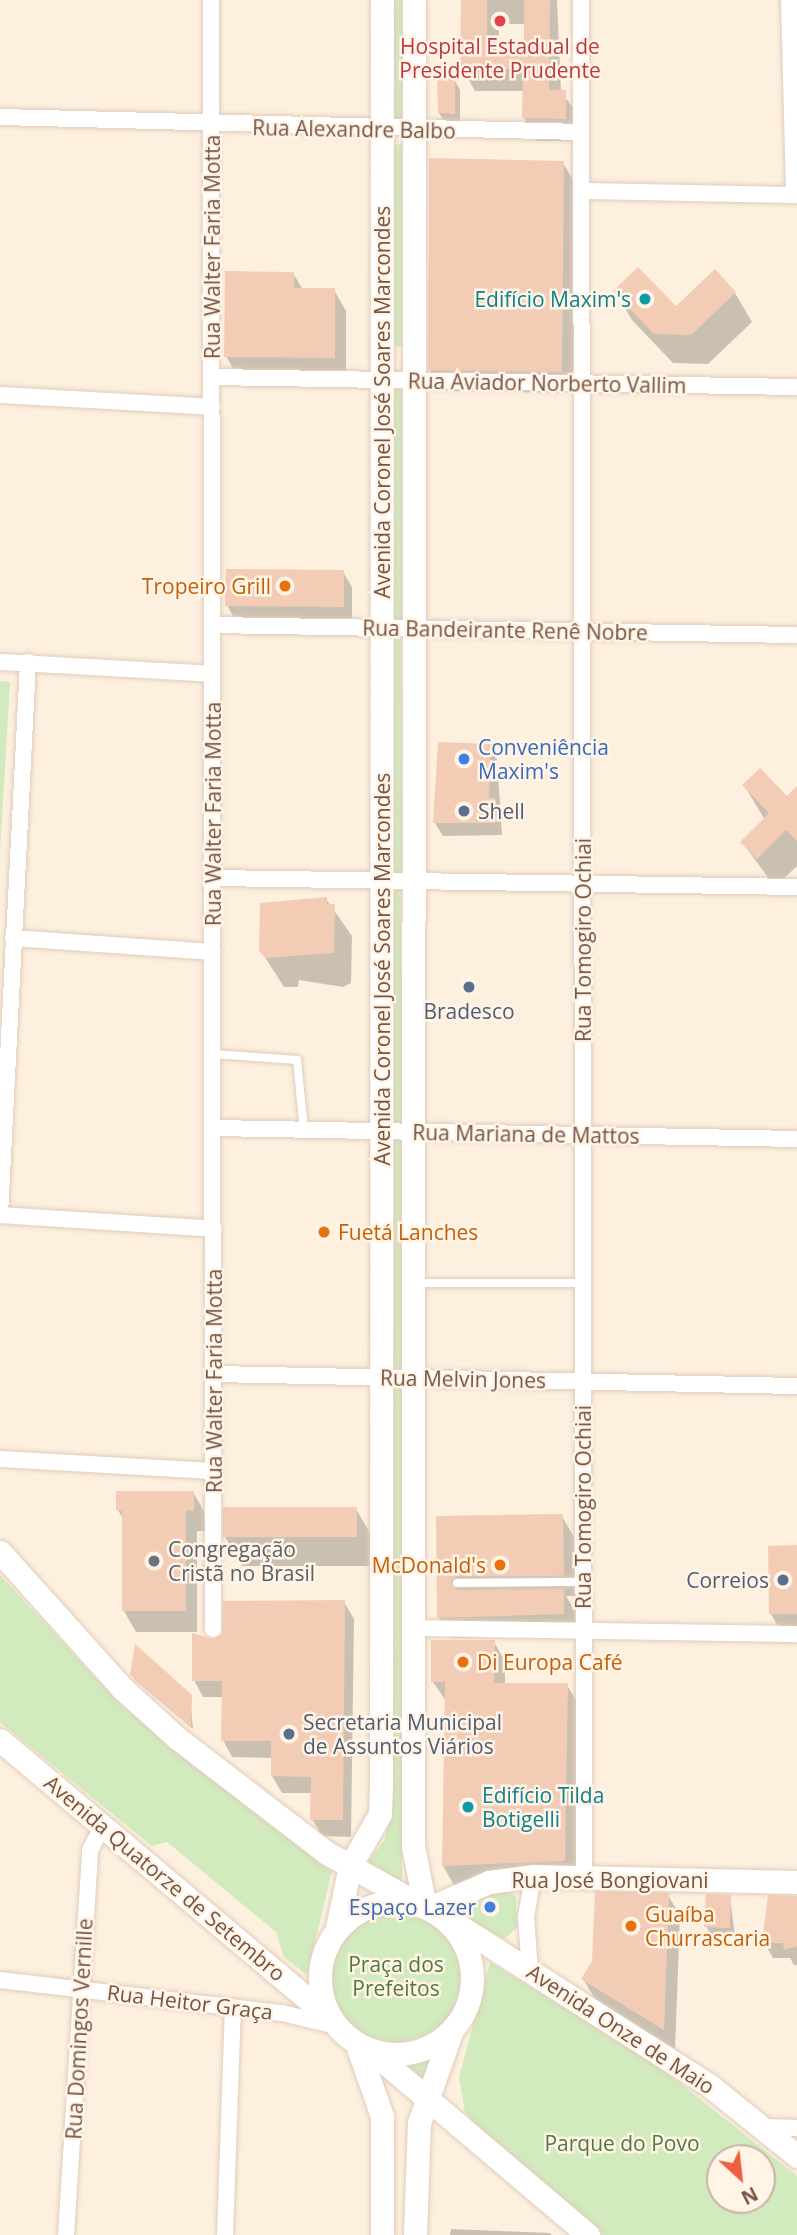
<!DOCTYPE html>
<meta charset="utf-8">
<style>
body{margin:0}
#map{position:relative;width:797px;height:2235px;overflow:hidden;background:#fdf0df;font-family:"Open Sans",sans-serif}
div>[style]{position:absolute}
.green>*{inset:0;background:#d1eabe}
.round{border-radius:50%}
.shadow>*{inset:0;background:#0003}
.building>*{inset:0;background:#f3ccb6}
.roads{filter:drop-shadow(0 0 2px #e1ccbb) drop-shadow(0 0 2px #e1ccbb)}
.lane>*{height:8px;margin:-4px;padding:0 4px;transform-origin:4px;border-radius:4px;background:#fff}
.street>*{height:16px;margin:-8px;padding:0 8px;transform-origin:8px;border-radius:8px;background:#fff}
.secondary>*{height:23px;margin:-11.5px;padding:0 11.5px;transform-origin:11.5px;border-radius:11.5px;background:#fff}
.secondary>.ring{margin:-11.5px;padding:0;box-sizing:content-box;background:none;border:23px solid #fff;border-radius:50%}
.dots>*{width:19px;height:19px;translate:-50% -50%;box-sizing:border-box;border:4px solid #fff4e6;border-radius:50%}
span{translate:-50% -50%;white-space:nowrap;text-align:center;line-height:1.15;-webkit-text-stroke:5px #fff4e6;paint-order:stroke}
.health-label{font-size:21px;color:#be3a42}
.street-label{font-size:21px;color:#745546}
.culture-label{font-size:21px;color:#0d838f}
.right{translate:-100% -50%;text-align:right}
.left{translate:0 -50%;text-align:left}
.food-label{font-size:21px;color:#c56008}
.shop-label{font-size:21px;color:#366cbe}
.service-label{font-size:21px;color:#4e5e75}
.worship-label{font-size:21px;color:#5b616d}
.park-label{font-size:21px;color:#527a3e}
.north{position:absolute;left:706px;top:2144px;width:70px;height:70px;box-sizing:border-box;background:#fff4e6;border:2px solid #c7b4a6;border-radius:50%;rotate:153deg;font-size:19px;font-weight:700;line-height:28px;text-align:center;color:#745546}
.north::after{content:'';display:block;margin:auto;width:24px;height:32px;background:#eb5f3f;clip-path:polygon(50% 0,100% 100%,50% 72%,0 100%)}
</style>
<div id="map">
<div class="green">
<div style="clip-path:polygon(390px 0,403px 0,403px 120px,390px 120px)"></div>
<div style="clip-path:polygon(391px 144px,402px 145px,405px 346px,392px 347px)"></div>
<div style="clip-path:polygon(390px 388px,402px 389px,402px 621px,390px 620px)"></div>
<div style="clip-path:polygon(390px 637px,401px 637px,402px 873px,390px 873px)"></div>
<div style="clip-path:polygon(0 681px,10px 682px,0 853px)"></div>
<div style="clip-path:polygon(390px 890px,401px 890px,402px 1123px,390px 1123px)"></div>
<div style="clip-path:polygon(391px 1140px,402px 1141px,402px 1369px,391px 1368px)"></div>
<div style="clip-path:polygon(391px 1387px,402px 1387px,402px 1882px,368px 1862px,385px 1839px,390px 1816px)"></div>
<div style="clip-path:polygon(0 1575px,123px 1707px,332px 1871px,307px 1975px,284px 1957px,276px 1932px,167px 1842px,152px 1846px,0 1722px)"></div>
<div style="clip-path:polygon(508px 1891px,516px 1897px,517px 1927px,505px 1939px,464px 1920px,477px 1895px)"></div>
<div class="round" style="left:330px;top:1910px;width:132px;height:132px"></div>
<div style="clip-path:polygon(evenodd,490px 1962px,658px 2066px,797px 2176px,797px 2235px,603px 2235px,476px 2126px,465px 2112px,459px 2077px,490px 1962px,720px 2158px,762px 2158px,762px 2200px,720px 2200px,720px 2158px)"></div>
<div style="clip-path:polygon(434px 2054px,425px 2085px,398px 2064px)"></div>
</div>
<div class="shadow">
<div style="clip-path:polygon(evenodd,466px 0,557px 0,561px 92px,578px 114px,578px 141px,537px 141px,524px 118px,524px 91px,475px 91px,462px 68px,466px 0,499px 24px,526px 24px,526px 56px,499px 56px,499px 24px)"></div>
<div style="clip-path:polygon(454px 79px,460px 90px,460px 124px,445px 123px,439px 113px)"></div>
<div style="clip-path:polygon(563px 163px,575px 183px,573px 393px,442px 391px,430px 370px)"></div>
<div style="clip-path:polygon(293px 273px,303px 290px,334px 290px,346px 311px,346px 378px,238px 377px,226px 356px)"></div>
<div style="clip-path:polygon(615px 291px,676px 309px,735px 293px,752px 322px,708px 364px,673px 363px,632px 320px)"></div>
<div style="clip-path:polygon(343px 572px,352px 587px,352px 622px,236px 621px,227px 605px)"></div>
<div style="clip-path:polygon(490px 746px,497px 759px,502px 835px,443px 836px,435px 823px)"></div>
<div style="clip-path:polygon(744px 785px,787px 798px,797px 789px,797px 866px,775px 887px,742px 842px,765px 820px)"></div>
<div style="clip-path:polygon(326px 899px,352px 936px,351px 983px,343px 987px,299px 980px,298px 987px,284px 987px,261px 951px)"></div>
<div style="clip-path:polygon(193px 1492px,205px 1513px,205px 1531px,197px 1531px,197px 1632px,136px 1632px,124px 1611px,124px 1521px,118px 1510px)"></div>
<div style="clip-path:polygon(356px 1509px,373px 1538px,373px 1566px,242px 1566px,225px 1537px)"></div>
<div style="clip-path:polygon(562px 1516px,574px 1537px,575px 1596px,566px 1596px,575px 1611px,575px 1635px,451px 1638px,439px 1617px,438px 1518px)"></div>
<div style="clip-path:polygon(797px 1547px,797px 1629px,780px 1630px,771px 1614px)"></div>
<div style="clip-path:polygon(344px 1602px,354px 1619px,351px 1837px,322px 1836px,312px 1819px,312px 1793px,282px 1793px,272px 1776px,273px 1758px,232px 1757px,223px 1740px,223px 1697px,203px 1697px,194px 1680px,212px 1641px)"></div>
<div style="clip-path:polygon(494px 1642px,505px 1661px,505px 1685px,567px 1685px,578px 1704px,576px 1880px,454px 1885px,443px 1866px,446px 1701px,433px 1682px)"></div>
<div style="clip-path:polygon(132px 1675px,190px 1696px,193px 1729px,135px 1680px)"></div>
<div style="clip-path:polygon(668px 1895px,680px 1916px,675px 2049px,595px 1999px,583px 1979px)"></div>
<div style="clip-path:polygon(730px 1896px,735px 1937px,712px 1936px,706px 1926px)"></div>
<div style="clip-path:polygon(797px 1897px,797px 1965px,794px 1965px,790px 1958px,773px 1958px,764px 1942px)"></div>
<div style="clip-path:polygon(451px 2229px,550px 2233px,551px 2235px,450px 2235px)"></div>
</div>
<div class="building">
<div style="clip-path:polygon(461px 0,487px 0,487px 55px,524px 55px,524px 0,550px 0,549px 90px,566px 90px,566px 119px,522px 118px,523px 69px,460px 69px)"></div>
<div style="clip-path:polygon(437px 77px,455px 78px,455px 114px,438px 113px)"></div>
<div style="clip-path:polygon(429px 158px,564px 161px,562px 372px,428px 370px)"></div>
<div style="clip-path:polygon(638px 267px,676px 306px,715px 269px,736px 292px,691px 335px,654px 334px,613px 291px)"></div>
<div style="clip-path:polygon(225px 271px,294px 272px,294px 288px,335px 288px,335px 358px,224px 357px)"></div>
<div style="clip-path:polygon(226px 569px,344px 570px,344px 607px,225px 606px)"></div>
<div style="clip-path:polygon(438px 742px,491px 744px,489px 798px,495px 798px,495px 823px,433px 823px)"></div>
<div style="clip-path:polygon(760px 768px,787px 796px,797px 786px,797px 841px,786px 830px,757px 859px,740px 842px,769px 813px,742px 785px)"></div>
<div style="clip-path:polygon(327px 897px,327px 904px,335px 904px,334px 953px,265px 958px,259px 951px,260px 903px)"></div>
<div style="clip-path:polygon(116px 1491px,194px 1491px,194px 1511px,186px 1510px,186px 1611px,122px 1611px,122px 1511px,116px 1511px)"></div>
<div style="clip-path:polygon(223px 1507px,357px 1507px,357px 1537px,223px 1537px)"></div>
<div style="clip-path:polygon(563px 1514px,564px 1576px,457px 1576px,451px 1582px,457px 1590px,564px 1589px,564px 1614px,437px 1618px,436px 1516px)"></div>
<div style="clip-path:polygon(797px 1545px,797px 1614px,769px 1614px,768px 1546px)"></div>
<div style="clip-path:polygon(345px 1600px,343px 1820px,310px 1820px,311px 1777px,271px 1776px,271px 1741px,221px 1741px,222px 1681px,192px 1681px,192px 1633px,212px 1639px,222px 1635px,223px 1601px)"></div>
<div style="clip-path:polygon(431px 1640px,495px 1640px,494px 1683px,568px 1683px,565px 1861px,442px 1866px,445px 1682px,431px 1682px)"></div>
<div style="clip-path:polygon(135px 1644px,192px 1695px,191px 1727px,130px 1675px)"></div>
<div style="clip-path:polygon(595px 1891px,669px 1893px,664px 2030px,581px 1979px,592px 1961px)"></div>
<div style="clip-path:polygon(706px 1894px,731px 1895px,730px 1928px,704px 1927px)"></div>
<div style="clip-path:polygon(768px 1895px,797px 1896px,797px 1946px,784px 1950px,783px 1943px,762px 1943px)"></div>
</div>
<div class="roads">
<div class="lane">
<div style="left:213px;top:1054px;width:84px;rotate:4.1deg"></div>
<div style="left:297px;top:1060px;width:70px;rotate:84.3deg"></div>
<div style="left:414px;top:1283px;width:169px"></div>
<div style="left:457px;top:1583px;width:125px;rotate:-0.5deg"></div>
</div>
<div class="street">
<div style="left:211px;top:0;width:1629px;rotate:89.93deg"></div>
<div style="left:581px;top:0;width:1879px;rotate:89.91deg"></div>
<div style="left:789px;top:0;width:195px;rotate:88.5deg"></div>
<div style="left:0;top:117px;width:581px;rotate:1.48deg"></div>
<div style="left:582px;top:191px;width:215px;rotate:1.1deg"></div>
<div style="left:212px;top:377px;width:585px;rotate:0.98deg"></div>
<div style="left:0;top:395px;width:212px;rotate:3.2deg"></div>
<div style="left:212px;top:625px;width:585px;rotate:0.98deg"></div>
<div style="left:0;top:662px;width:212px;rotate:3.2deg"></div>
<div style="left:213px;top:878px;width:584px;rotate:0.88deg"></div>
<div style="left:13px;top:938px;width:200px;rotate:4deg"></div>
<div style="left:214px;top:1128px;width:583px;rotate:1.08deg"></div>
<div style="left:0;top:1215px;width:554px;rotate:-87.1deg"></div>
<div style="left:0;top:1215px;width:214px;rotate:3.7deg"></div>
<div style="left:214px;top:1374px;width:583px;rotate:1.18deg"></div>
<div style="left:0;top:1459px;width:214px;rotate:3.2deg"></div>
<div style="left:412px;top:1628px;width:385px;rotate:0.9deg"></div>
<div style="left:530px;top:1971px;width:54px;rotate:-94.2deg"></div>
<div style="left:526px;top:1917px;width:42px;rotate:-80.3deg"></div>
<div style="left:0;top:1980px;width:284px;rotate:6.7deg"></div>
<div style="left:282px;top:2013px;width:56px;rotate:13.5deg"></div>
<div style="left:767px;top:2127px;width:30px;rotate:2deg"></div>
<div style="left:66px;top:2235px;width:386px;rotate:-86.4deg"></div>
<div style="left:90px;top:1850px;width:26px;rotate:-62deg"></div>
<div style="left:225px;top:2235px;width:226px;rotate:-88deg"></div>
</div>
<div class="secondary">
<div style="left:414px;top:0;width:1846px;rotate:90.03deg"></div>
<div style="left:413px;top:1846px;width:62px;rotate:78.9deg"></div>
<div style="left:0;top:1552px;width:183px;rotate:48.1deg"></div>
<div style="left:122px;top:1688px;width:74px;rotate:42.3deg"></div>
<div style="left:177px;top:1738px;width:189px;rotate:37.5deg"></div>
<div style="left:327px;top:1853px;width:103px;rotate:29.1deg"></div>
<div style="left:0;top:1740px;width:427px;rotate:40.1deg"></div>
<div class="ring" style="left:320px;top:1902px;width:129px;height:129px"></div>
<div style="left:429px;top:1908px;width:65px;rotate:-23.4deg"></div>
<div style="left:489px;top:1882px;width:44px;rotate:-7.8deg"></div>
<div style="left:533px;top:1876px;width:264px;rotate:1.3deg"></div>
<div style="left:456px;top:1924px;width:301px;rotate:32.5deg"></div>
<div style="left:710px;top:2086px;width:112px;rotate:38.8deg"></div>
<div style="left:337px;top:1928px;width:63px;rotate:-78.2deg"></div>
<div style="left:350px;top:1866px;width:60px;rotate:-60deg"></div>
<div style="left:380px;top:1814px;width:31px;rotate:-88deg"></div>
<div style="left:381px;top:1783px;width:1783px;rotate:-89.97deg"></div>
<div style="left:358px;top:2048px;width:72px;rotate:70.6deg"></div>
<div style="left:382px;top:2116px;width:119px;rotate:90deg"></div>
<div style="left:370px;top:2050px;width:286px;rotate:40.3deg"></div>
<div style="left:415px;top:2235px;width:112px;rotate:-88deg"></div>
<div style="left:419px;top:2123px;width:99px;rotate:-70.5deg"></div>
</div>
</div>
<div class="dots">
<div style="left:500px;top:21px;background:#e0444e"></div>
<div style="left:645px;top:299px;background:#0f9aa8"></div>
<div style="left:285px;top:586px;background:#e8710a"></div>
<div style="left:464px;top:759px;background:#3f7fe0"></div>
<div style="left:464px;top:811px;background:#5c6f8a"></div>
<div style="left:469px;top:987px;background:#5c6f8a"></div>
<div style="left:324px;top:1232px;background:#e8710a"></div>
<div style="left:154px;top:1561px;background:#6b7280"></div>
<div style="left:500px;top:1565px;background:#e8710a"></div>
<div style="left:783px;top:1580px;background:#5c6f8a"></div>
<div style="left:463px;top:1662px;background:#e8710a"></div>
<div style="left:289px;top:1734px;background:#5c6f8a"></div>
<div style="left:468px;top:1807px;background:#0f9aa8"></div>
<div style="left:490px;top:1907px;background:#3f7fe0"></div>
<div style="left:631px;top:1926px;background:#e8710a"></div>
</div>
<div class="health-label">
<span style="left:500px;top:58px">Hospital Estadual de<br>Presidente Prudente</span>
</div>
<div class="street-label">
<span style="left:354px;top:129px;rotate:1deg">Rua Alexandre Balbo</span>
<span style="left:212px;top:247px;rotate:-90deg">Rua Walter Faria Motta</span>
<span style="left:547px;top:383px;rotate:1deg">Rua Aviador Norberto Vallim</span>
<span style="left:382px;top:402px;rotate:-90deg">Avenida Coronel José Soares Marcondes</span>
<span style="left:505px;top:630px;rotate:1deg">Rua Bandeirante Renê Nobre</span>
<span style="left:213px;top:814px;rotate:-90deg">Rua Walter Faria Motta</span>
<span style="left:583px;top:940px;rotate:-90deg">Rua Tomogiro Ochiai</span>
<span style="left:382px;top:969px;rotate:-90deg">Avenida Coronel José Soares Marcondes</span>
<span style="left:526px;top:1134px;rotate:1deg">Rua Mariana de Mattos</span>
<span style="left:463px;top:1379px;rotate:1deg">Rua Melvin Jones</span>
<span style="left:214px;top:1381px;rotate:-90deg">Rua Walter Faria Motta</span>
<span style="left:583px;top:1507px;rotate:-90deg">Rua Tomogiro Ochiai</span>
<span style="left:165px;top:1878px;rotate:40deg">Avenida Quatorze de Setembro</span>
<span style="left:610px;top:1880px">Rua José Bongiovani</span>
<span style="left:190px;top:2002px;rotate:7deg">Rua Heitor Graça</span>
<span style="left:79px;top:2029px;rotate:-87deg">Rua Domingos Vernille</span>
<span style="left:621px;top:2029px;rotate:33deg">Avenida Onze de Maio</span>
</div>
<div class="culture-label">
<span class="right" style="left:631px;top:299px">Edifício Maxim's</span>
<span class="left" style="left:482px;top:1807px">Edifício Tilda<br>Botigelli</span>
</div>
<div class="food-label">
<span class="right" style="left:271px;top:586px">Tropeiro Grill</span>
<span class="left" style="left:338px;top:1232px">Fuetá Lanches</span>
<span class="right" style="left:486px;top:1565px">McDonald's</span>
<span class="left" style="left:477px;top:1662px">Di Europa Café</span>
<span class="left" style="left:645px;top:1926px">Guaíba<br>Churrascaria</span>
</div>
<div class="shop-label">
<span class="left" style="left:478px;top:759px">Conveniência<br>Maxim's</span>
<span class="right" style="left:476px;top:1907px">Espaço Lazer</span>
</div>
<div class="service-label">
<span class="left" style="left:478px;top:811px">Shell</span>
<span style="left:469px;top:1011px">Bradesco</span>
<span class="right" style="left:769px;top:1580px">Correios</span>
<span class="left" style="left:303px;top:1734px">Secretaria Municipal<br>de Assuntos Viários</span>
</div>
<div class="worship-label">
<span class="left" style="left:168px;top:1561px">Congregação<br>Cristã no Brasil</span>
</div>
<div class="park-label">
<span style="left:396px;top:1976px">Praça dos<br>Prefeitos</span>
<span style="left:622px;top:2143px">Parque do Povo</span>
</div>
<div class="north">N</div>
</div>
